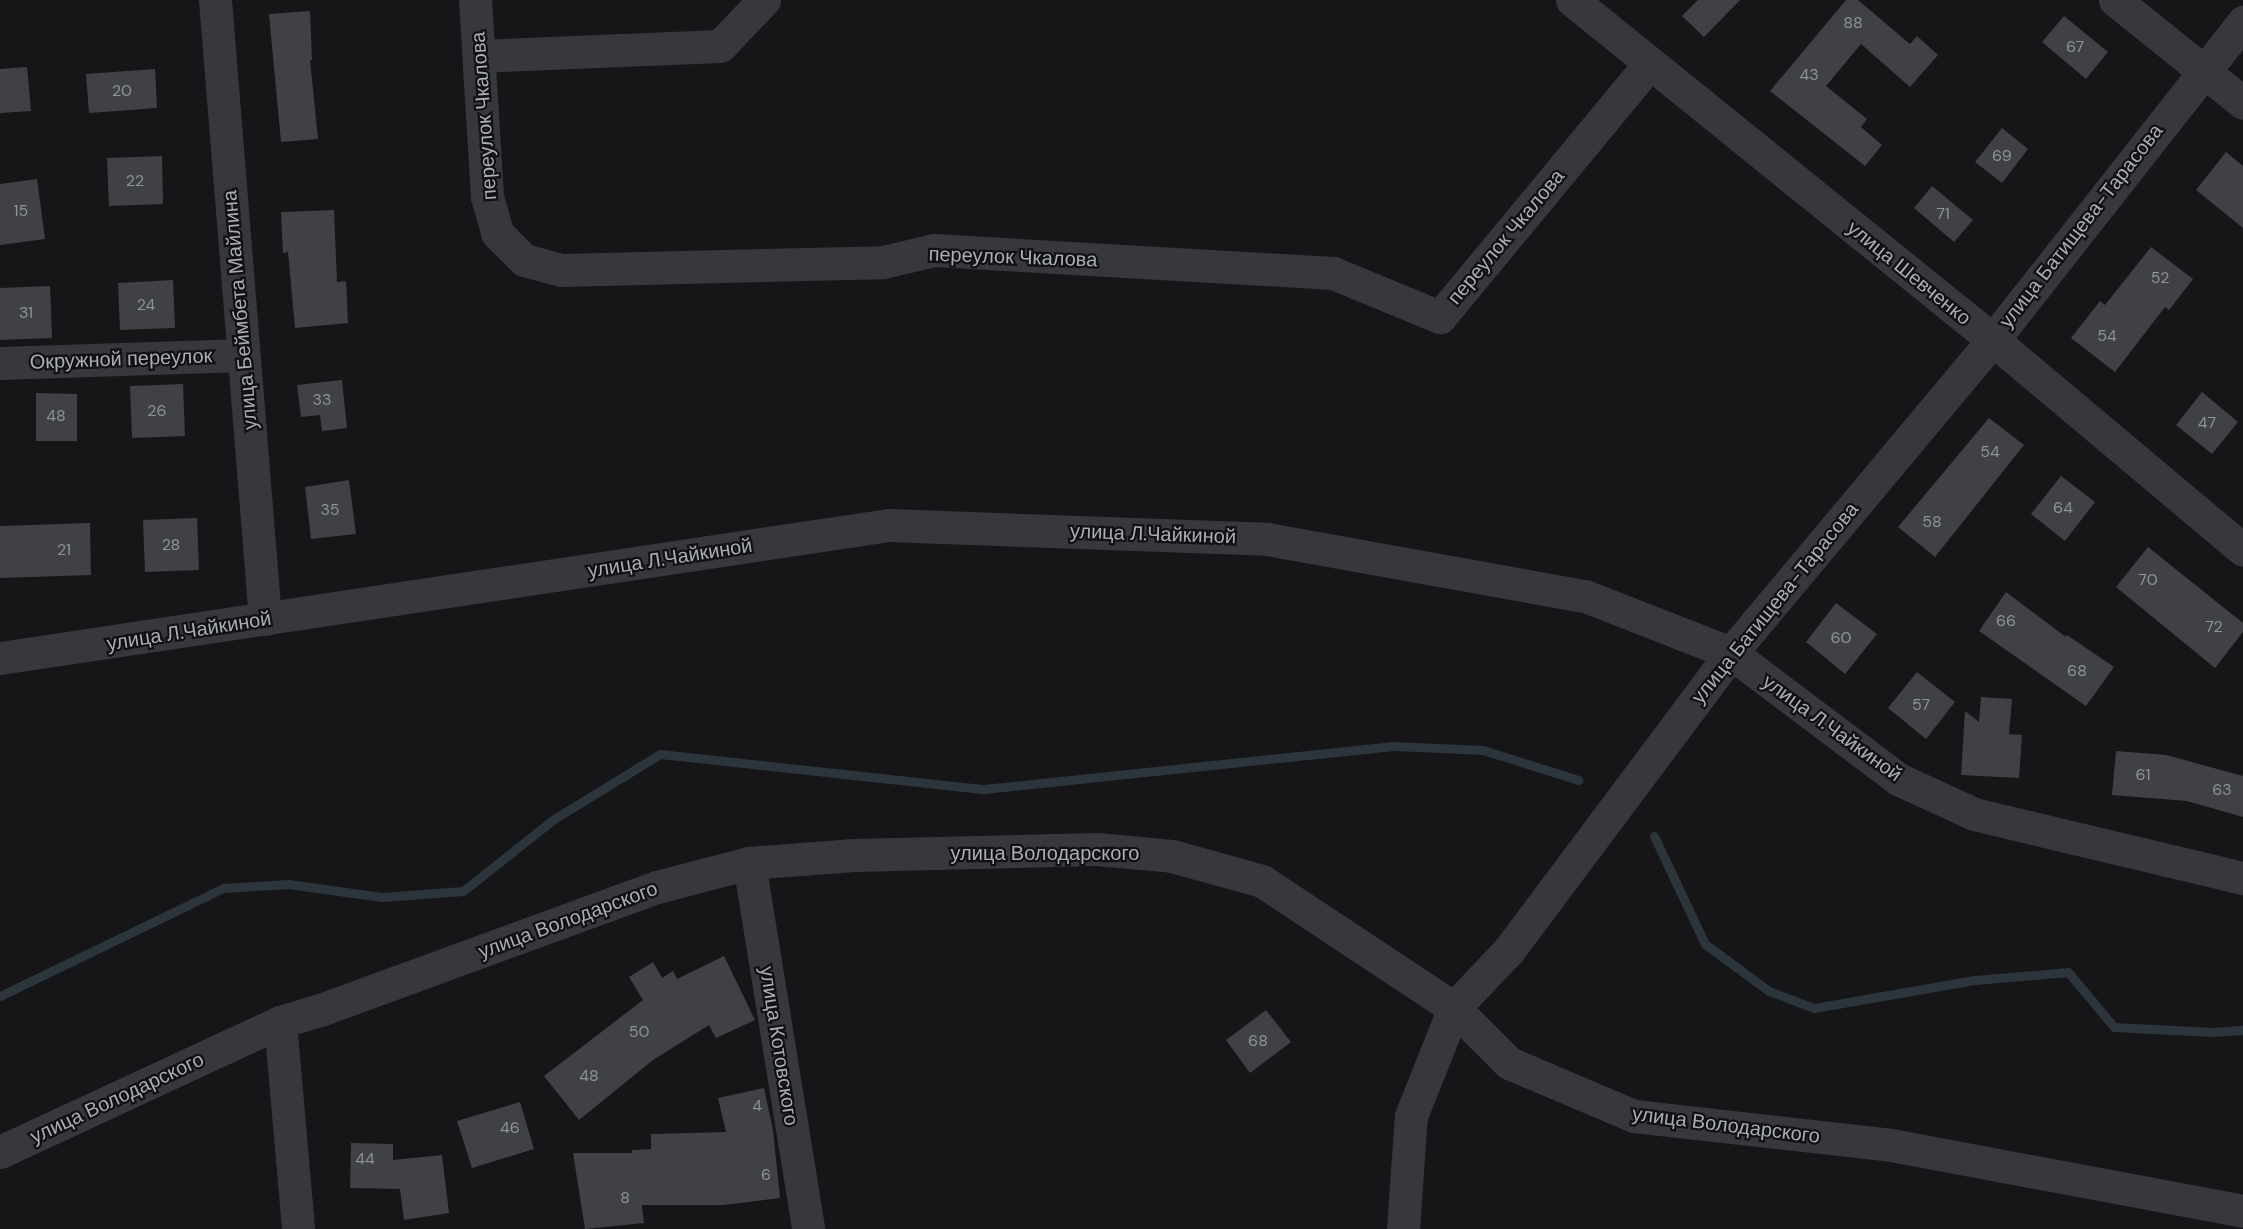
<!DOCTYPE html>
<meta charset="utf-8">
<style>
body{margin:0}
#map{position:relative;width:2243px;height:1229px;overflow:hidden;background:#161618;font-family:"DM Sans",sans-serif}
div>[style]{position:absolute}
.stream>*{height:9px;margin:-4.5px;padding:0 4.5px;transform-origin:4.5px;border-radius:4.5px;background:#2c353c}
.building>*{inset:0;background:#404145}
.minor>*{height:33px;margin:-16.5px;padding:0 16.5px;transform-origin:16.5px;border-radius:16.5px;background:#37383d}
span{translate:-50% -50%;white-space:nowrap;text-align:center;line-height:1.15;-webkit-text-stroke:4.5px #111113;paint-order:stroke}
.number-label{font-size:16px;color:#8e929b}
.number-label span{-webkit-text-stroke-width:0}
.street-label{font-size:20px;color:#a8adb8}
</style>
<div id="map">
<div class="stream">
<div style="left:1654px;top:836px;width:119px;rotate:64.7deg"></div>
<div style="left:1705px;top:944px;width:79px;rotate:36.3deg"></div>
<div style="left:1769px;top:991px;width:48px;rotate:20.7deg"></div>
<div style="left:1814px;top:1008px;width:163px;rotate:-9.9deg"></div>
<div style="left:1975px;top:980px;width:93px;rotate:-4.9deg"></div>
<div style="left:2068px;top:972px;width:72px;rotate:50.1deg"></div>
<div style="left:2114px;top:1027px;width:98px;rotate:2.9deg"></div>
<div style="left:2212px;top:1032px;width:31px;rotate:-4deg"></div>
<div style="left:0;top:996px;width:248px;rotate:-25.8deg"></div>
<div style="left:223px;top:888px;width:65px;rotate:-3.5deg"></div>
<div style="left:288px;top:884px;width:95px;rotate:7.9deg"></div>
<div style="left:382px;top:897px;width:81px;rotate:-4.2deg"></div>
<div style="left:463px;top:891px;width:116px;rotate:-38.4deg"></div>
<div style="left:554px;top:819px;width:124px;rotate:-31.5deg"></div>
<div style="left:660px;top:754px;width:326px;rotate:6.2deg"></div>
<div style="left:984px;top:789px;width:412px;rotate:-6deg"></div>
<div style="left:1394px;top:746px;width:89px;rotate:2.6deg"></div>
<div style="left:1483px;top:750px;width:100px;rotate:17.5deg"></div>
</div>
<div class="building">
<div style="clip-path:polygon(1698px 0,1740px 0,1704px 37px,1682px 16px)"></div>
<div style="clip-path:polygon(1846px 0,1858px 0,1910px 44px,1917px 36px,1938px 55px,1910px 87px,1861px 44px,1826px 86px,1867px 119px,1861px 127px,1882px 145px,1865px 166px,1770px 91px)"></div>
<div style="clip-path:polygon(310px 11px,312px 60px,310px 60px,318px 139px,281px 142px,269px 14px)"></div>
<div style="clip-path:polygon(2064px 16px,2108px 52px,2086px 79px,2042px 42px)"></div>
<div style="clip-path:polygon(27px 67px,31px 111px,0 113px,0 69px)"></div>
<div style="clip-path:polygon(155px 69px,157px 108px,89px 113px,86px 74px)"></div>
<div style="clip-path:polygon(2002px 128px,2028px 149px,2002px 183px,1975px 162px)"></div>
<div style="clip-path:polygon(2226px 152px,2243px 166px,2243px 228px,2196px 190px)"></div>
<div style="clip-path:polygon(162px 156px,163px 204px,109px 206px,107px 158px)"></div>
<div style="clip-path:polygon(37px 179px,45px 239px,0 245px,0 184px)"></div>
<div style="clip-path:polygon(1932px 186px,1973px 220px,1954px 242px,1914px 208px)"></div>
<div style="clip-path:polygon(334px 210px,337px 282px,346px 281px,348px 323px,295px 328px,288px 252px,283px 253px,281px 212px)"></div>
<div style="clip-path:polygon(2151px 247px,2193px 279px,2169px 310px,2165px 307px,2115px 372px,2071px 338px,2100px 301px,2105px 305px)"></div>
<div style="clip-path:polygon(173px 280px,175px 328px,120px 330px,118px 283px)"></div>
<div style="clip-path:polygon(50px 286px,52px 338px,0 340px,0 288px)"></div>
<div style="clip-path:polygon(342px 380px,347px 428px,322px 431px,320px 415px,301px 417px,297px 385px)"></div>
<div style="clip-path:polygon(183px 384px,185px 436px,132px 438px,130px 386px)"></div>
<div style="clip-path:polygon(2202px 392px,2238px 422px,2212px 454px,2176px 425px)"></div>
<div style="clip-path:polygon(36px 393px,77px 394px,77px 441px,36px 441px)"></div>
<div style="clip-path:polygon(1989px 418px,2024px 445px,1935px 557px,1898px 527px)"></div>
<div style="clip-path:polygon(2061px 476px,2095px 502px,2065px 541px,2031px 514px)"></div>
<div style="clip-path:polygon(349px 480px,356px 534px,311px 539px,305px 487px)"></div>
<div style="clip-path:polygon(197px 518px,199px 570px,145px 572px,143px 520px)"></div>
<div style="clip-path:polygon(90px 523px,91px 575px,0 578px,0 526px)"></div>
<div style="clip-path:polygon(2148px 547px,2243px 623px,2243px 632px,2215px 668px,2116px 587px)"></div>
<div style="clip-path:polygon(2006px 592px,2066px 637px,2067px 635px,2114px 667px,2086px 706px,1979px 631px)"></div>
<div style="clip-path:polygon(1836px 603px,1877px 634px,1845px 674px,1806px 642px)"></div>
<div style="clip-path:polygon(1917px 672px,1955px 702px,1926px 739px,1888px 708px)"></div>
<div style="clip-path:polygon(1981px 697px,2012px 699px,2009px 734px,2022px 735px,2019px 778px,1961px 775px,1965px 711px,1979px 722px)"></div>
<div style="clip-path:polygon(2116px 751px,2166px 755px,2243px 776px,2243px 817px,2187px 801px,2112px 795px)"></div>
<div style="clip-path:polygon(724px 956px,755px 1020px,716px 1038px,709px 1025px,653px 1060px,579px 1120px,544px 1076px,643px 1000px,629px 977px,653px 962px,662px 978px,673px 971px,677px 979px)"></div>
<div style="clip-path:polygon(1266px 1010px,1291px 1042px,1250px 1073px,1226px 1040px)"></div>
<div style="clip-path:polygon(764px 1088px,773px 1130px,780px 1198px,724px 1205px,642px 1205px,644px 1223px,585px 1229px,573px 1153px,632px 1153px,632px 1150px,651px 1149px,651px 1134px,726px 1132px,718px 1098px)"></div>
<div style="clip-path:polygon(520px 1102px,534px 1149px,472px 1168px,457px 1121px)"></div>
<div style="clip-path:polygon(351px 1143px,393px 1144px,393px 1160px,442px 1155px,449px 1213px,404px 1220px,400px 1189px,350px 1188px)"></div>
</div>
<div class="minor">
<div style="left:215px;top:0;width:621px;rotate:85.38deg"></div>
<div style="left:475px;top:0;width:197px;rotate:86.5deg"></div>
<div style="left:487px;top:197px;width:37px;rotate:74deg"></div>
<div style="left:497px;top:233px;width:38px;rotate:45deg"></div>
<div style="left:524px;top:260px;width:38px;rotate:15deg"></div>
<div style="left:561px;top:270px;width:322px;rotate:-1.4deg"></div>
<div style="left:883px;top:262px;width:52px;rotate:-13.2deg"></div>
<div style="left:934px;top:250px;width:400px;rotate:3.3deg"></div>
<div style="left:1333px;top:273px;width:116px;rotate:22.4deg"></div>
<div style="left:1440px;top:317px;width:328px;rotate:-50.4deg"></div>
<div style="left:1572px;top:0;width:541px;rotate:38.92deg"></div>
<div style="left:1993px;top:340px;width:326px;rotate:40deg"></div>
<div style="left:2115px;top:0;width:164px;rotate:38.8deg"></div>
<div style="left:479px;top:56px;width:241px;rotate:-2.4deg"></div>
<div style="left:720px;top:46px;width:64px;rotate:-46.3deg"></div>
<div style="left:0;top:363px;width:243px;rotate:-1.9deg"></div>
<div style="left:0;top:658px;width:899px;rotate:-8.51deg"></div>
<div style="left:889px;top:525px;width:378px;rotate:2.1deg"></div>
<div style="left:1267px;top:539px;width:323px;rotate:10.2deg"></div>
<div style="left:1585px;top:596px;width:157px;rotate:21.3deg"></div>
<div style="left:1731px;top:653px;width:209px;rotate:37deg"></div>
<div style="left:1898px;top:779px;width:84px;rotate:24.7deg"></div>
<div style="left:1974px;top:814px;width:277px;rotate:13.4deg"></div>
<div style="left:749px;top:863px;width:371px;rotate:80.8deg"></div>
<div style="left:280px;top:1022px;width:208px;rotate:85deg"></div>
<div style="left:0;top:1152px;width:309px;rotate:-24.9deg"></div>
<div style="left:280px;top:1022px;width:45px;rotate:-16.8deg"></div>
<div style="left:323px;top:1009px;width:356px;rotate:-20.1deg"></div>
<div style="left:657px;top:887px;width:95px;rotate:-14.6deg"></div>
<div style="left:749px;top:863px;width:105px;rotate:-4.4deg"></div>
<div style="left:854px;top:855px;width:243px;rotate:-1.4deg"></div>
<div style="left:1097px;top:849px;width:75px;rotate:5.3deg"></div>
<div style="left:1172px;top:856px;width:93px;rotate:15.5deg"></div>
<div style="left:1262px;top:881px;width:230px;rotate:33.5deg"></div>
<div style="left:1454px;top:1008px;width:78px;rotate:45deg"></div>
<div style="left:1509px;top:1063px;width:136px;rotate:23deg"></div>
<div style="left:1634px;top:1116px;width:259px;rotate:6.4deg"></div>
<div style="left:1891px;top:1145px;width:358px;rotate:10.6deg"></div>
<div style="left:1403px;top:1229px;width:113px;rotate:-86deg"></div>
<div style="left:1411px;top:1116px;width:116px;rotate:-68.3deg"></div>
<div style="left:1454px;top:1008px;width:80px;rotate:-46.5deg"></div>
<div style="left:1509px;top:950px;width:371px;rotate:-53.2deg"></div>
<div style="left:1731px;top:653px;width:408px;rotate:-50.1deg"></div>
<div style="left:1993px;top:340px;width:405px;rotate:-51.8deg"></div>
</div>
<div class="number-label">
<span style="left:1853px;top:23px">88</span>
<span style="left:2075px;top:47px">67</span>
<span style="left:1809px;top:75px">43</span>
<span style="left:122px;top:91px">20</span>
<span style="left:2002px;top:156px">69</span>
<span style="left:135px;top:181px">22</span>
<span style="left:21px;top:211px">15</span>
<span style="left:1943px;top:214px">71</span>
<span style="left:2160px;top:278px">52</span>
<span style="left:146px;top:305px">24</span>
<span style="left:26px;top:313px">31</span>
<span style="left:2107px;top:336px">54</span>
<span style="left:322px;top:400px">33</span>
<span style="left:157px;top:411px">26</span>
<span style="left:56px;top:416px">48</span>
<span style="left:2207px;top:423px">47</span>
<span style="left:1990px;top:452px">54</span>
<span style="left:2063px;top:508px">64</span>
<span style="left:330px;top:510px">35</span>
<span style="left:1932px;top:522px">58</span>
<span style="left:171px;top:545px">28</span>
<span style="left:64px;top:550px">21</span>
<span style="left:2148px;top:580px">70</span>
<span style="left:2006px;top:621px">66</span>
<span style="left:2214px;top:627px">72</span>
<span style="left:1841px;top:638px">60</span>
<span style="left:2077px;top:671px">68</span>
<span style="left:1921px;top:705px">57</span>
<span style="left:2143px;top:775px">61</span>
<span style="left:2222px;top:790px">63</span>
<span style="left:639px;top:1032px">50</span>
<span style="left:1258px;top:1041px">68</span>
<span style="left:589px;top:1076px">48</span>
<span style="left:757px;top:1106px">4</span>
<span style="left:510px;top:1128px">46</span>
<span style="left:365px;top:1159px">44</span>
<span style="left:766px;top:1175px">6</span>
<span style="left:625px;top:1198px">8</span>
</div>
<div class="street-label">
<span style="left:484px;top:116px;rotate:-94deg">переулок Чкалова</span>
<span style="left:2081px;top:226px;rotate:-52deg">улица Батищева-Тарасова</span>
<span style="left:1506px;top:237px;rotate:-50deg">переулок Чкалова</span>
<span style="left:1013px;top:257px;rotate:2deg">переулок Чкалова</span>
<span style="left:1909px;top:273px;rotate:39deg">улица Шевченко</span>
<span style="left:240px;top:310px;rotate:-95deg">улица Беймбета Майлина</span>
<span style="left:121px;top:359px;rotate:-2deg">Окружной переулок</span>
<span style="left:1153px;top:534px;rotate:2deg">улица Л.Чайкиной</span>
<span style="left:670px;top:558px;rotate:-9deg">улица Л.Чайкиной</span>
<span style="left:1775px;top:603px;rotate:-51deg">улица Батищева-Тарасова</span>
<span style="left:189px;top:631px;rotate:-9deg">улица Л.Чайкиной</span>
<span style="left:1832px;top:728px;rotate:36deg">улица Л.Чайкиной</span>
<span style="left:1045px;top:853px">улица Володарского</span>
<span style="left:568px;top:920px;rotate:-20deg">улица Володарского</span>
<span style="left:779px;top:1046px;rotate:81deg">улица Котовского</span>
<span style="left:117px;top:1098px;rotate:-25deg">улица Володарского</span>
<span style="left:1726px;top:1125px;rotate:7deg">улица Володарского</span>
</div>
</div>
